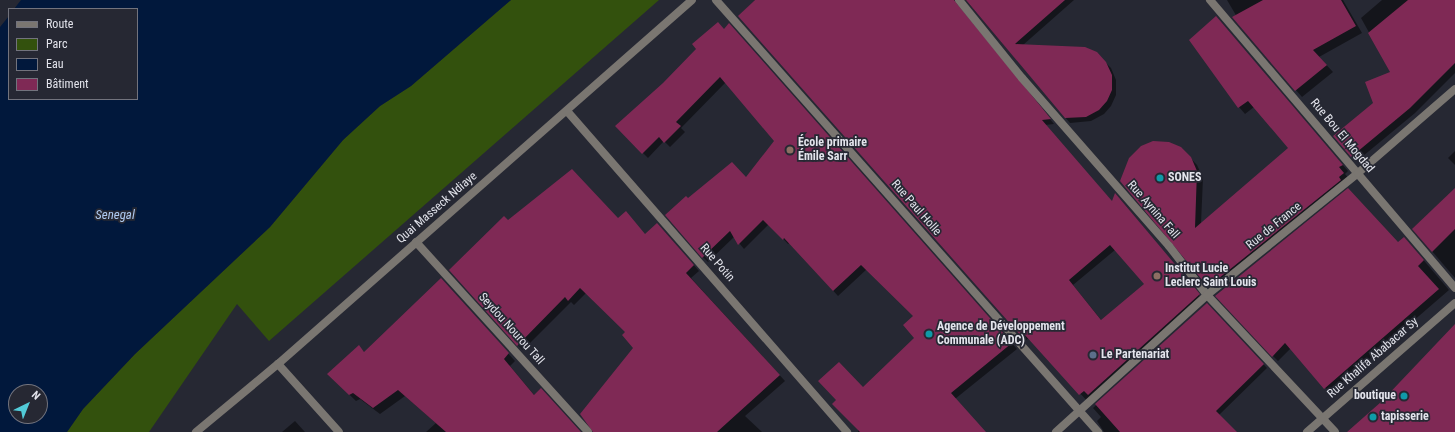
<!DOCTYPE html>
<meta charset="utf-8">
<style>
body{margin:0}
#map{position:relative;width:1455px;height:432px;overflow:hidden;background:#262833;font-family:"Roboto Condensed",sans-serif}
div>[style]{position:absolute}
.green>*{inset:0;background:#33510d}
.water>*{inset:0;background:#01183c}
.shadow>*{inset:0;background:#0007}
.building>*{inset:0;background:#7f2955}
.street>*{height:8px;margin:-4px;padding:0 4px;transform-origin:4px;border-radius:4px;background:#7a7671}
.dots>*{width:11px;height:11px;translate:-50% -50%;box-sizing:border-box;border:2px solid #262833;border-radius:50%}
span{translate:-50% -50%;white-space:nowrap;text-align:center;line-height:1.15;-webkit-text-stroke:3.5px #262833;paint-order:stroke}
.street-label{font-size:12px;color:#e3e4ec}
.poi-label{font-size:12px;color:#e3e4ec;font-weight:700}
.left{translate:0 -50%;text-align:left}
.right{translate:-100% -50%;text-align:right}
.water-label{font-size:13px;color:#adc8ef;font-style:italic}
.legend{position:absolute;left:8px;top:8px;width:130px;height:92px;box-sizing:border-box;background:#262833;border:1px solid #72737d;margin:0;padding:5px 7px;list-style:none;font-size:12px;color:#e3e4ec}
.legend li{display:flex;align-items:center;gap:8px;height:20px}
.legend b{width:20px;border:1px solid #72737d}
.north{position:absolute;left:8px;top:384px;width:40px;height:40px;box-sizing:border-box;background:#262833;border:1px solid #72737d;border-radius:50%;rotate:43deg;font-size:11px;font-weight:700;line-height:16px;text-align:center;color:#e3e4ec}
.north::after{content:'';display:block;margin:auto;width:14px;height:18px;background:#52cbd8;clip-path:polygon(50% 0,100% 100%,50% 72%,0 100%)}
</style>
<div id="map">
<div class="green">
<div style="clip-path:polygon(511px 0,659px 0,269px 341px,237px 304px,149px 432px,67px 432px,83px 409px,135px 354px,270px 227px,343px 140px,380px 106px,411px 86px)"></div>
</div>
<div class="water">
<div style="clip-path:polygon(evenodd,21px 0,511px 0,411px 86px,380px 106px,343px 140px,270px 227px,135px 354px,83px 409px,67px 432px,0 432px,0 27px,9px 16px,9px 99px,137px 99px,137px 9px,14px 9px,21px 0,16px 392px,40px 392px,40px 416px,16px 416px,16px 392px)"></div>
</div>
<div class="shadow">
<div style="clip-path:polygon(evenodd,755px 0,962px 0,958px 6px,1054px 124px,1045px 125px,1113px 203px,1120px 199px,1203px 300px,1089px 403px,1029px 338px,1026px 340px,1022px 336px,739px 16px,755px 0,1115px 250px,1145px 284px,1102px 321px,1073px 285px,1115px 250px)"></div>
<div style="clip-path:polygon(966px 0,1074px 0,1023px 45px,1096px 53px,1111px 68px,1116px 80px,1116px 95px,1111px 106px,1104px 114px,1091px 121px,1070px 123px)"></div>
<div style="clip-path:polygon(1227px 0,1343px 0,1362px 33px,1319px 57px,1333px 72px,1302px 97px,1247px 34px)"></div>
<div style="clip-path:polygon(1382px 0,1455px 0,1455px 73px,1415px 113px,1357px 161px,1334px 136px,1374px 103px,1391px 72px,1361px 18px)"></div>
<div style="clip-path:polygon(1220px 25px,1348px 171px,1345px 174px,1350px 180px,1215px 293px,1121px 181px,1181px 148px,1197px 165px,1203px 178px,1201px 224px,1289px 148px,1254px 107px,1245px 114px,1239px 107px)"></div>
<div style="clip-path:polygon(724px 30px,734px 30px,1017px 349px,955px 399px,985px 432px,858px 432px,863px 388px,916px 338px,915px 316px,867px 269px,838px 296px,790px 243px,788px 244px,769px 224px,744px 249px,734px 237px,708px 262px,703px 257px,688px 199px,746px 179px,776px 141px,726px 82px,681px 128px,685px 132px,670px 147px,664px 141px,648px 158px,616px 126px)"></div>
<div style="clip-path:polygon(1455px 151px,1455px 165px,1448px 158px)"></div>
<div style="clip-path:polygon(1348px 189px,1398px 244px,1409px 243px,1449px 290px,1330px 393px,1291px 348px,1278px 361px,1273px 356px)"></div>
<div style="clip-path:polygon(1455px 189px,1455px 278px,1413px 229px)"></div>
<div style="clip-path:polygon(618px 219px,646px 235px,662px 229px,699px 271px,691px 278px,785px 381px,745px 416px,762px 432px,605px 432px,635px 348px,627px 333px,586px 293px,574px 305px,571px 302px,523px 350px,518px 345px,508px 221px)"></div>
<div style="clip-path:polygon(448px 286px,515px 361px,510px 366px,535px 396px,577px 432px,426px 432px,436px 423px,405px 396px,380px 414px,360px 399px,356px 401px,328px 374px,359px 347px,365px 353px)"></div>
<div style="clip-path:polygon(1207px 304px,1267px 368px,1219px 415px,1235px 432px,1104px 432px,1097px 421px,1101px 417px,1093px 408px)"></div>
<div style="clip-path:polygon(295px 421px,305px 432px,282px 432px)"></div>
</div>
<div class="building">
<div style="clip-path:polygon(evenodd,755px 0,954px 0,1051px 119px,1042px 120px,1112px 201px,1115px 193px,1200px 294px,1088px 395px,1084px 391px,1079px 395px,1024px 334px,1021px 336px,738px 16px,755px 0,1110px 245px,1144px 284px,1101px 320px,1069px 280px,1110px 245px)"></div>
<div style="clip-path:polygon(966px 0,1065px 0,1015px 44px,1085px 47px,1097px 52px,1106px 62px,1112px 75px,1112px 90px,1107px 101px,1099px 110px,1086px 117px,1065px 118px)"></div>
<div style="clip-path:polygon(1263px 0,1341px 0,1356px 26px,1313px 50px,1327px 65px,1295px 91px,1232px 17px)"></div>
<div style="clip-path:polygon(1408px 0,1455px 0,1455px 63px,1410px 108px,1351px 157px,1333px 136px,1373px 103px,1365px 82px,1390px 72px,1368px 33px)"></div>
<div style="clip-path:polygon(1216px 16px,1343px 165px,1339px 167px,1344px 173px,1339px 177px,1341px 180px,1208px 287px,1120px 181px,1129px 158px,1141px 146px,1153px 141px,1169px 142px,1181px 147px,1191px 157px,1197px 171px,1195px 228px,1288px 148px,1248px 101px,1238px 108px,1189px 40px)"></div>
<div style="clip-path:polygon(718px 22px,724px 29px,729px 23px,1012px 343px,951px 393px,986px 432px,860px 432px,832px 404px,836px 400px,818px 381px,839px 362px,863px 387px,914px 338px,903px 325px,913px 316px,861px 265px,833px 291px,784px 238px,783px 240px,763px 220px,738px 245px,730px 231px,702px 258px,665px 215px,686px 196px,688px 198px,732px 162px,746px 177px,774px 141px,720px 77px,676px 122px,681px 126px,664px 143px,659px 137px,642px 154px,615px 126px,663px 83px,696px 49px,692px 44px)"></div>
<div style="clip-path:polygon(572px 169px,618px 218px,626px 211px,645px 234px,657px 223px,694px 265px,686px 273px,780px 375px,717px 432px,593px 432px,580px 414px,633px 348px,622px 335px,625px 332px,580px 288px,568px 301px,565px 297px,517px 346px,449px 270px,504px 216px,508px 220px)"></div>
<div style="clip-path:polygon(1348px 188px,1398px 242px,1404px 237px,1424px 260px,1418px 266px,1439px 289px,1324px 389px,1285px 343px,1272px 357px,1215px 296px)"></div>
<div style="clip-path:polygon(1455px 188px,1455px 229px,1432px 252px,1412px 229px)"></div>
<div style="clip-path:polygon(441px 278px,509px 353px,504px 359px,534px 395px,541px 388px,581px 432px,446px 432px,398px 390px,373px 408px,353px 393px,349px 395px,327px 374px,359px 345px,364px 352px)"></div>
<div style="clip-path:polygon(1207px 303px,1264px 364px,1216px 411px,1237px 432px,1120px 432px,1095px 404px)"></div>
<div style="clip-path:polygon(1455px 324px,1455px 432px,1347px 432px,1381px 402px)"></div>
</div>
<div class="street">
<div style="left:716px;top:0;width:577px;rotate:48.51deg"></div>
<div style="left:959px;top:0;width:100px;rotate:51.1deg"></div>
<div style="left:1022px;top:78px;width:223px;rotate:48.8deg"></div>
<div style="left:1169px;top:246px;width:62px;rotate:52.2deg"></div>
<div style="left:1207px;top:295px;width:187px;rotate:46.9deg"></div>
<div style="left:1210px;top:0;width:378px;rotate:49.6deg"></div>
<div style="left:567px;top:111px;width:426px;rotate:48.9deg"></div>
<div style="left:416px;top:242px;width:256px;rotate:47.8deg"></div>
<div style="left:278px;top:364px;width:91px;rotate:48.1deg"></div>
<div style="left:196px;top:432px;width:107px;rotate:-39.7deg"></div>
<div style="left:278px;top:364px;width:551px;rotate:-41.32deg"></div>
<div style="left:1056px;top:432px;width:204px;rotate:-42.2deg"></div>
<div style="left:1207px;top:295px;width:194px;rotate:-38.9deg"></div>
<div style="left:1358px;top:173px;width:128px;rotate:-40.9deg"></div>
<div style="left:1307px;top:432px;width:196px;rotate:-41.1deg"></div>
</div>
<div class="dots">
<div style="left:790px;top:150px;background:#8d6e63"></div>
<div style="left:1160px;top:178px;background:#0f9aa8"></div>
<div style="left:1157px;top:276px;background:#8d6e63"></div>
<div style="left:929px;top:334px;background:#0f9aa8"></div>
<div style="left:1093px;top:355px;background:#5c6f8a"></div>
<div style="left:1404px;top:396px;background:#0f9aa8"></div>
<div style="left:1373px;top:417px;background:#0f9aa8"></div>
</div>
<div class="street-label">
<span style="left:1342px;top:136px;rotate:50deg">Rue Bou El Mogdad</span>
<span style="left:437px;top:208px;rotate:-41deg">Quai Masseck Ndiaye</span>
<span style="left:916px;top:208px;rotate:49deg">Rue Paul Holle</span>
<span style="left:1153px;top:210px;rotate:49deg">Rue Aynina Fall</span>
<span style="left:1274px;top:226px;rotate:-39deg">Rue de France</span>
<span style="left:717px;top:263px;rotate:49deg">Rue Potin</span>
<span style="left:511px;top:329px;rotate:48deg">Seydou Nourou Tall</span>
<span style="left:1373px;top:358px;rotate:-41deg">Rue Khalifa Ababacar Sy</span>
</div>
<div class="poi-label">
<span class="left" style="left:798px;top:150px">École primaire<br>Émile Sarr</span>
<span class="left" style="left:1168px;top:178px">SONES</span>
<span class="left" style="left:1165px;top:276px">Institut Lucie<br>Leclerc Saint Louis</span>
<span class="left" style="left:937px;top:334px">Agence de Développement<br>Communale (ADC)</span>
<span class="left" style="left:1101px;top:355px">Le Partenariat</span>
<span class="right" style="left:1396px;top:396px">boutique</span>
<span class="left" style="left:1381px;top:417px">tapisserie</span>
</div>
<div class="water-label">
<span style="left:115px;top:215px">Senegal</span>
</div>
<ul class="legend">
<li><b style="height:5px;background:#7a7671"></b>Route</li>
<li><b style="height:11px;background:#33510d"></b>Parc</li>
<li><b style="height:11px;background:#01183c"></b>Eau</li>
<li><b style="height:11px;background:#7f2955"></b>Bâtiment</li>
</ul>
<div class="north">N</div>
</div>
